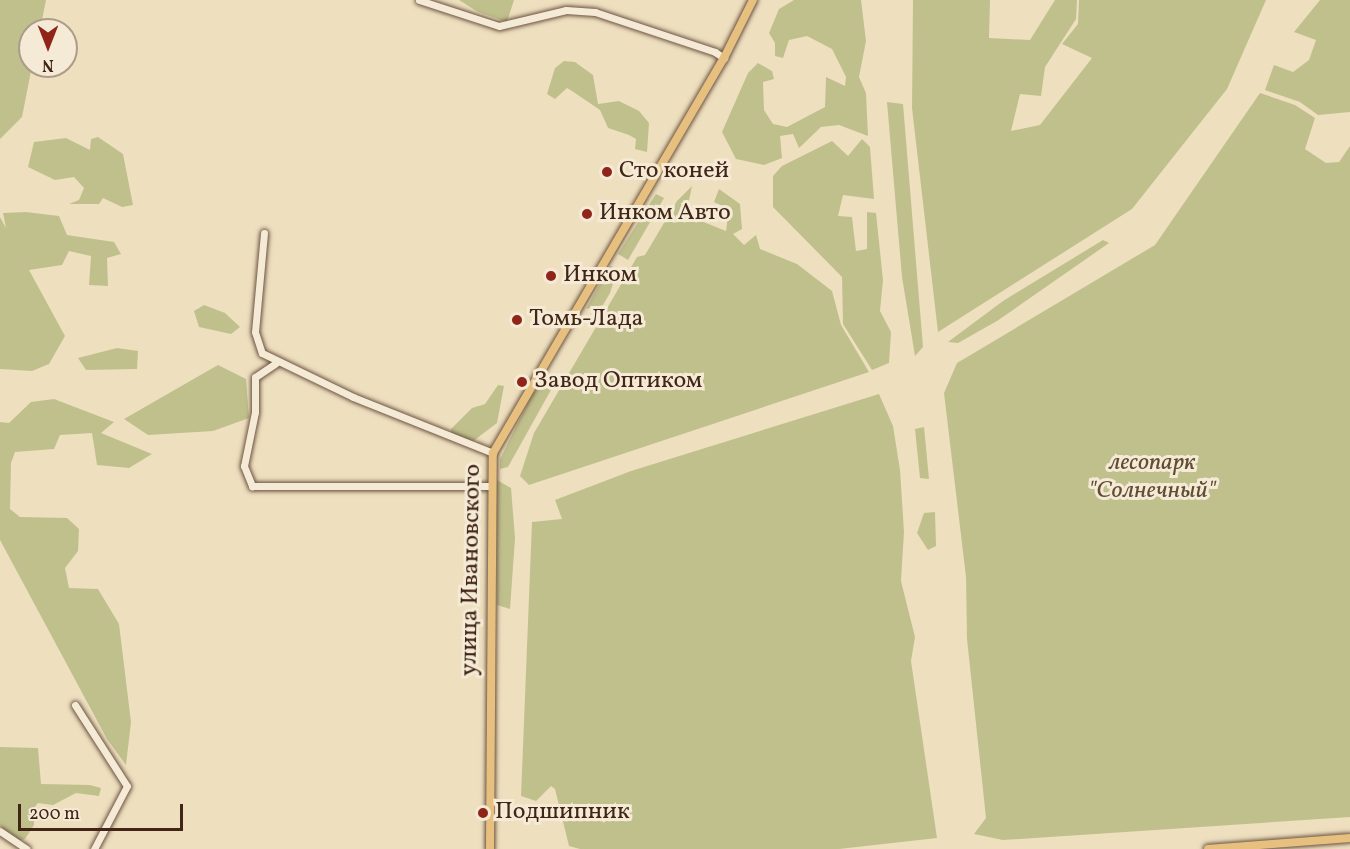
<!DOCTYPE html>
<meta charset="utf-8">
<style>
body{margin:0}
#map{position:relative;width:1350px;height:849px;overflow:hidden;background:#eedfbf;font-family:Vollkorn,serif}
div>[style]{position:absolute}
.green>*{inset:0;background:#c0c08d}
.roads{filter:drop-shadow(0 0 2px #6c5441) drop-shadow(0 0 2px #6c5441)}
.minor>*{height:7px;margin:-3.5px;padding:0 3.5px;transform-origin:3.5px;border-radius:3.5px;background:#f4ead5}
.major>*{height:8px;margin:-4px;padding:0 4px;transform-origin:4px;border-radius:4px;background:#e7c080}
.dots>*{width:16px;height:16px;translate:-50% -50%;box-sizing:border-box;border:3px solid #f4ead5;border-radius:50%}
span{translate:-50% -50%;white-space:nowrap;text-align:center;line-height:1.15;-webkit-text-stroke:6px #f4ead5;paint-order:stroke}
.poi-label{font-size:24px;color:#412517}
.left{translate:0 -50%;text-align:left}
.park-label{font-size:24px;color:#614c34;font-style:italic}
.street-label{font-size:24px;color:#412517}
.north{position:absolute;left:18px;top:18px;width:60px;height:60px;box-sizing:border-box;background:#f4ead5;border:2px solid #ac9b89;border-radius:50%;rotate:180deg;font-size:16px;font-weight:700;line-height:24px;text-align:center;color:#412517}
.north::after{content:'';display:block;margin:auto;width:21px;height:27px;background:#8f2418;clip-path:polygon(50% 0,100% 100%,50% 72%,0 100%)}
.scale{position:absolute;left:18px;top:804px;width:165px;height:27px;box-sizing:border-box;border:3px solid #412517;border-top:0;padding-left:8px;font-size:18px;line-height:21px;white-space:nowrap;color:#412517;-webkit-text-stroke:4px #f4ead5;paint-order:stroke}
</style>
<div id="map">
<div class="green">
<div style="clip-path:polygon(0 0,46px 0,40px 30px,30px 30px,32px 66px,22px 117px,0 139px)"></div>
<div style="clip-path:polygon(459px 0,514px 0,507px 22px,478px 12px)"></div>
<div style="clip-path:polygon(794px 0,861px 0,866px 41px,859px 77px,866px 93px,868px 136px,839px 125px,821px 127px,799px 148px,793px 134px,780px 136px,782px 158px,764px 165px,736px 159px,722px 132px,748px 73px,758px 63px,772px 71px,774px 79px,763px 82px,764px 110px,773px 124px,787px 127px,825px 107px,826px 77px,845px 86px,846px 77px,832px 49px,807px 36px,789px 40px,783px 58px,775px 56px,775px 43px,769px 33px,779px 9px)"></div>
<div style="clip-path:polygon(913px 0,990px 0,989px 38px,1030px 40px,1055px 0,1077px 0,1076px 19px,1045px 67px,1041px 96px,1020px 94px,1011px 131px,1040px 125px,1092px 58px,1062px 44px,1078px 24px,1079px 0,1266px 0,1227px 89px,1132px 209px,938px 332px,912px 108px)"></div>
<div style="clip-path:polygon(1320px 0,1350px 0,1350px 112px,1318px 115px,1300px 102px,1265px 90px,1274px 65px,1293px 72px,1309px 60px,1316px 40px,1294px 32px)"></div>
<div style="clip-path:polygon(564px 61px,575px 62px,593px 75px,598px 104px,619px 101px,639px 111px,649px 123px,647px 152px,635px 149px,636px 139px,629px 135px,608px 128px,600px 110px,572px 91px,567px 88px,555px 99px,547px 94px,555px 68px)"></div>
<div style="clip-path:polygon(1260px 93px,1295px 105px,1315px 118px,1305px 149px,1326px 163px,1339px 162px,1350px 146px,1350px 817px,1003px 840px,974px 834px,986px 818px,967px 639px,966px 577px,944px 393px,957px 363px,1155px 245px)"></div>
<div style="clip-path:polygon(887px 102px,903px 104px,923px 347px,915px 356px,902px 277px)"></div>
<div style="clip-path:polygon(98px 137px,123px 154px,133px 205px,122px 207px,103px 198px,99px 204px,69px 204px,79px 200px,84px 188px,74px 177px,55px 180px,28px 167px,34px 142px,66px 138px,90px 150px,91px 139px)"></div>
<div style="clip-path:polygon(862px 139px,870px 147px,874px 199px,843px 195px,838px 216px,852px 217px,856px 251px,867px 249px,867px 212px,876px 213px,883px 280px,880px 311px,891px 332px,889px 363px,872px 370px,843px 324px,842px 277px,773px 207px,773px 176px,782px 166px,832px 141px,848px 156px)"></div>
<div style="clip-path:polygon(692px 186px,686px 215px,726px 231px,729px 209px,714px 202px,719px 189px,740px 204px,742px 229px,733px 234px,744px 245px,756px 235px,760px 249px,797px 264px,832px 291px,841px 325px,869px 372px,529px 485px,520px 476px,534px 433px,637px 257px,645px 255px,677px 201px)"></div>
<div style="clip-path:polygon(656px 194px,664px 198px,628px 260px,618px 254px)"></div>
<div style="clip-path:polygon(26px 212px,59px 216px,67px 235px,114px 242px,121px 254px,107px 258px,108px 286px,89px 285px,91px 256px,69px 251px,62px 265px,29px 270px,65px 336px,49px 364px,32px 371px,0 369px,0 217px,6px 228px,3px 213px)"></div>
<div style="clip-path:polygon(1103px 240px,1109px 243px,997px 321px,958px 343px,948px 342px,1003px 301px)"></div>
<div style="clip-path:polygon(610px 266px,618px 268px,610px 293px,603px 305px,586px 309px)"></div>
<div style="clip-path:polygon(204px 305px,225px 313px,240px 327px,231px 334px,199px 327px,194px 311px)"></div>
<div style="clip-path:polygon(117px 348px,138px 351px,137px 369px,86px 370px,78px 358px)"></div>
<div style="clip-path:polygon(218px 365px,246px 379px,249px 418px,213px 431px,148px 435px,124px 419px)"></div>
<div style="clip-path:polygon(561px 372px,508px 467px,500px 469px,500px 459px,533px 393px)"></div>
<div style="clip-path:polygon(498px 385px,504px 386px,497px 423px,468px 445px,452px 439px,451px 429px,472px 408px,485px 404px)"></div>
<div style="clip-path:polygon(879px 394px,893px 426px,900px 470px,904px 532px,901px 581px,915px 637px,911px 661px,937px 838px,839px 849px,580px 849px,569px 846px,555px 789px,551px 786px,536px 801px,521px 796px,532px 522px,562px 519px,555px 500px,631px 471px)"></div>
<div style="clip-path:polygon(54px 399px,114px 422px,101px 433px,152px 454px,129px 468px,97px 465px,92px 433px,60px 435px,54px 449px,15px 452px,11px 463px,10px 509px,20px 517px,67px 518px,79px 529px,78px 551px,65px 568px,69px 588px,98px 589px,119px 624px,131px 722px,126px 765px,107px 739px,0 540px,0 422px,9px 423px,31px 402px)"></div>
<div style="clip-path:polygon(924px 427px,929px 479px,920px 478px,915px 429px)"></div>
<div style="clip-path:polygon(497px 480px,511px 488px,515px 538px,510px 609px,497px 605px)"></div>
<div style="clip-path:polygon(935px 512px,936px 546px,928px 550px,917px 533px,924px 513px)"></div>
<div style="clip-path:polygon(0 747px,38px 748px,41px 784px,90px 785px,101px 788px,99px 796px,76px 793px,53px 805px,38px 803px,34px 808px,34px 825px,25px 839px,17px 841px,0 826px)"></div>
</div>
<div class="roads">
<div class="minor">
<div style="left:419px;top:0;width:84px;rotate:18deg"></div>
<div style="left:499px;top:26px;width:69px;rotate:-13.4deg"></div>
<div style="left:566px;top:10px;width:29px;rotate:4deg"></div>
<div style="left:595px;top:12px;width:126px;rotate:18.4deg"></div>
<div style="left:715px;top:52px;width:11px;rotate:34deg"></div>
<div style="left:264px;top:233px;width:99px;rotate:95.2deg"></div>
<div style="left:255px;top:332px;width:22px;rotate:72deg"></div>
<div style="left:262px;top:353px;width:101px;rotate:25.8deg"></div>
<div style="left:353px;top:397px;width:151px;rotate:21.8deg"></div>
<div style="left:276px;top:363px;width:25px;rotate:146deg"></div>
<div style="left:255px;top:377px;width:35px;rotate:90deg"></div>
<div style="left:255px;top:412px;width:55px;rotate:101.5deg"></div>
<div style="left:244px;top:466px;width:22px;rotate:68deg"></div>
<div style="left:252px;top:486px;width:239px"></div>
<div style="left:75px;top:705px;width:96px;rotate:57.3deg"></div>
<div style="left:127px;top:786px;width:71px;rotate:117.6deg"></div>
<div style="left:0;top:831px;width:32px;rotate:34deg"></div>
</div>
<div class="major">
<div style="left:490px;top:849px;width:396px;rotate:-89.6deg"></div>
<div style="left:493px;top:453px;width:458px;rotate:-59.7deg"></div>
<div style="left:724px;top:58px;width:65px;rotate:-63.4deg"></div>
<div style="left:1208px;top:849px;width:142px;rotate:-4.4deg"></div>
</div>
</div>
<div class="dots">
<div style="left:607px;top:172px;background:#8f2418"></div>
<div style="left:587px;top:214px;background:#8f2418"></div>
<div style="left:551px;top:276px;background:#8f2418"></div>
<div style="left:517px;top:320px;background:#8f2418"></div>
<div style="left:522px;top:382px;background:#8f2418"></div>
<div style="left:483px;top:813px;background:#8f2418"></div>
</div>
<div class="poi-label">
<span class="left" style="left:619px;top:172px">Сто коней</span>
<span class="left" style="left:599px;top:214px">Инком Авто</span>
<span class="left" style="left:563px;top:276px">Инком</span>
<span class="left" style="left:529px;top:320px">Томь-Лада</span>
<span class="left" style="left:534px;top:382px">Завод Оптиком</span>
<span class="left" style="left:495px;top:813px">Подшипник</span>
</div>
<div class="park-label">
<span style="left:1152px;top:478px">лесопарк<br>"Солнечный"</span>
</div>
<div class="street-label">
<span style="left:472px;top:570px;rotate:-89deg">улица Ивановского</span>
</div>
<div class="north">N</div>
<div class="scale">200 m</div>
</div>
